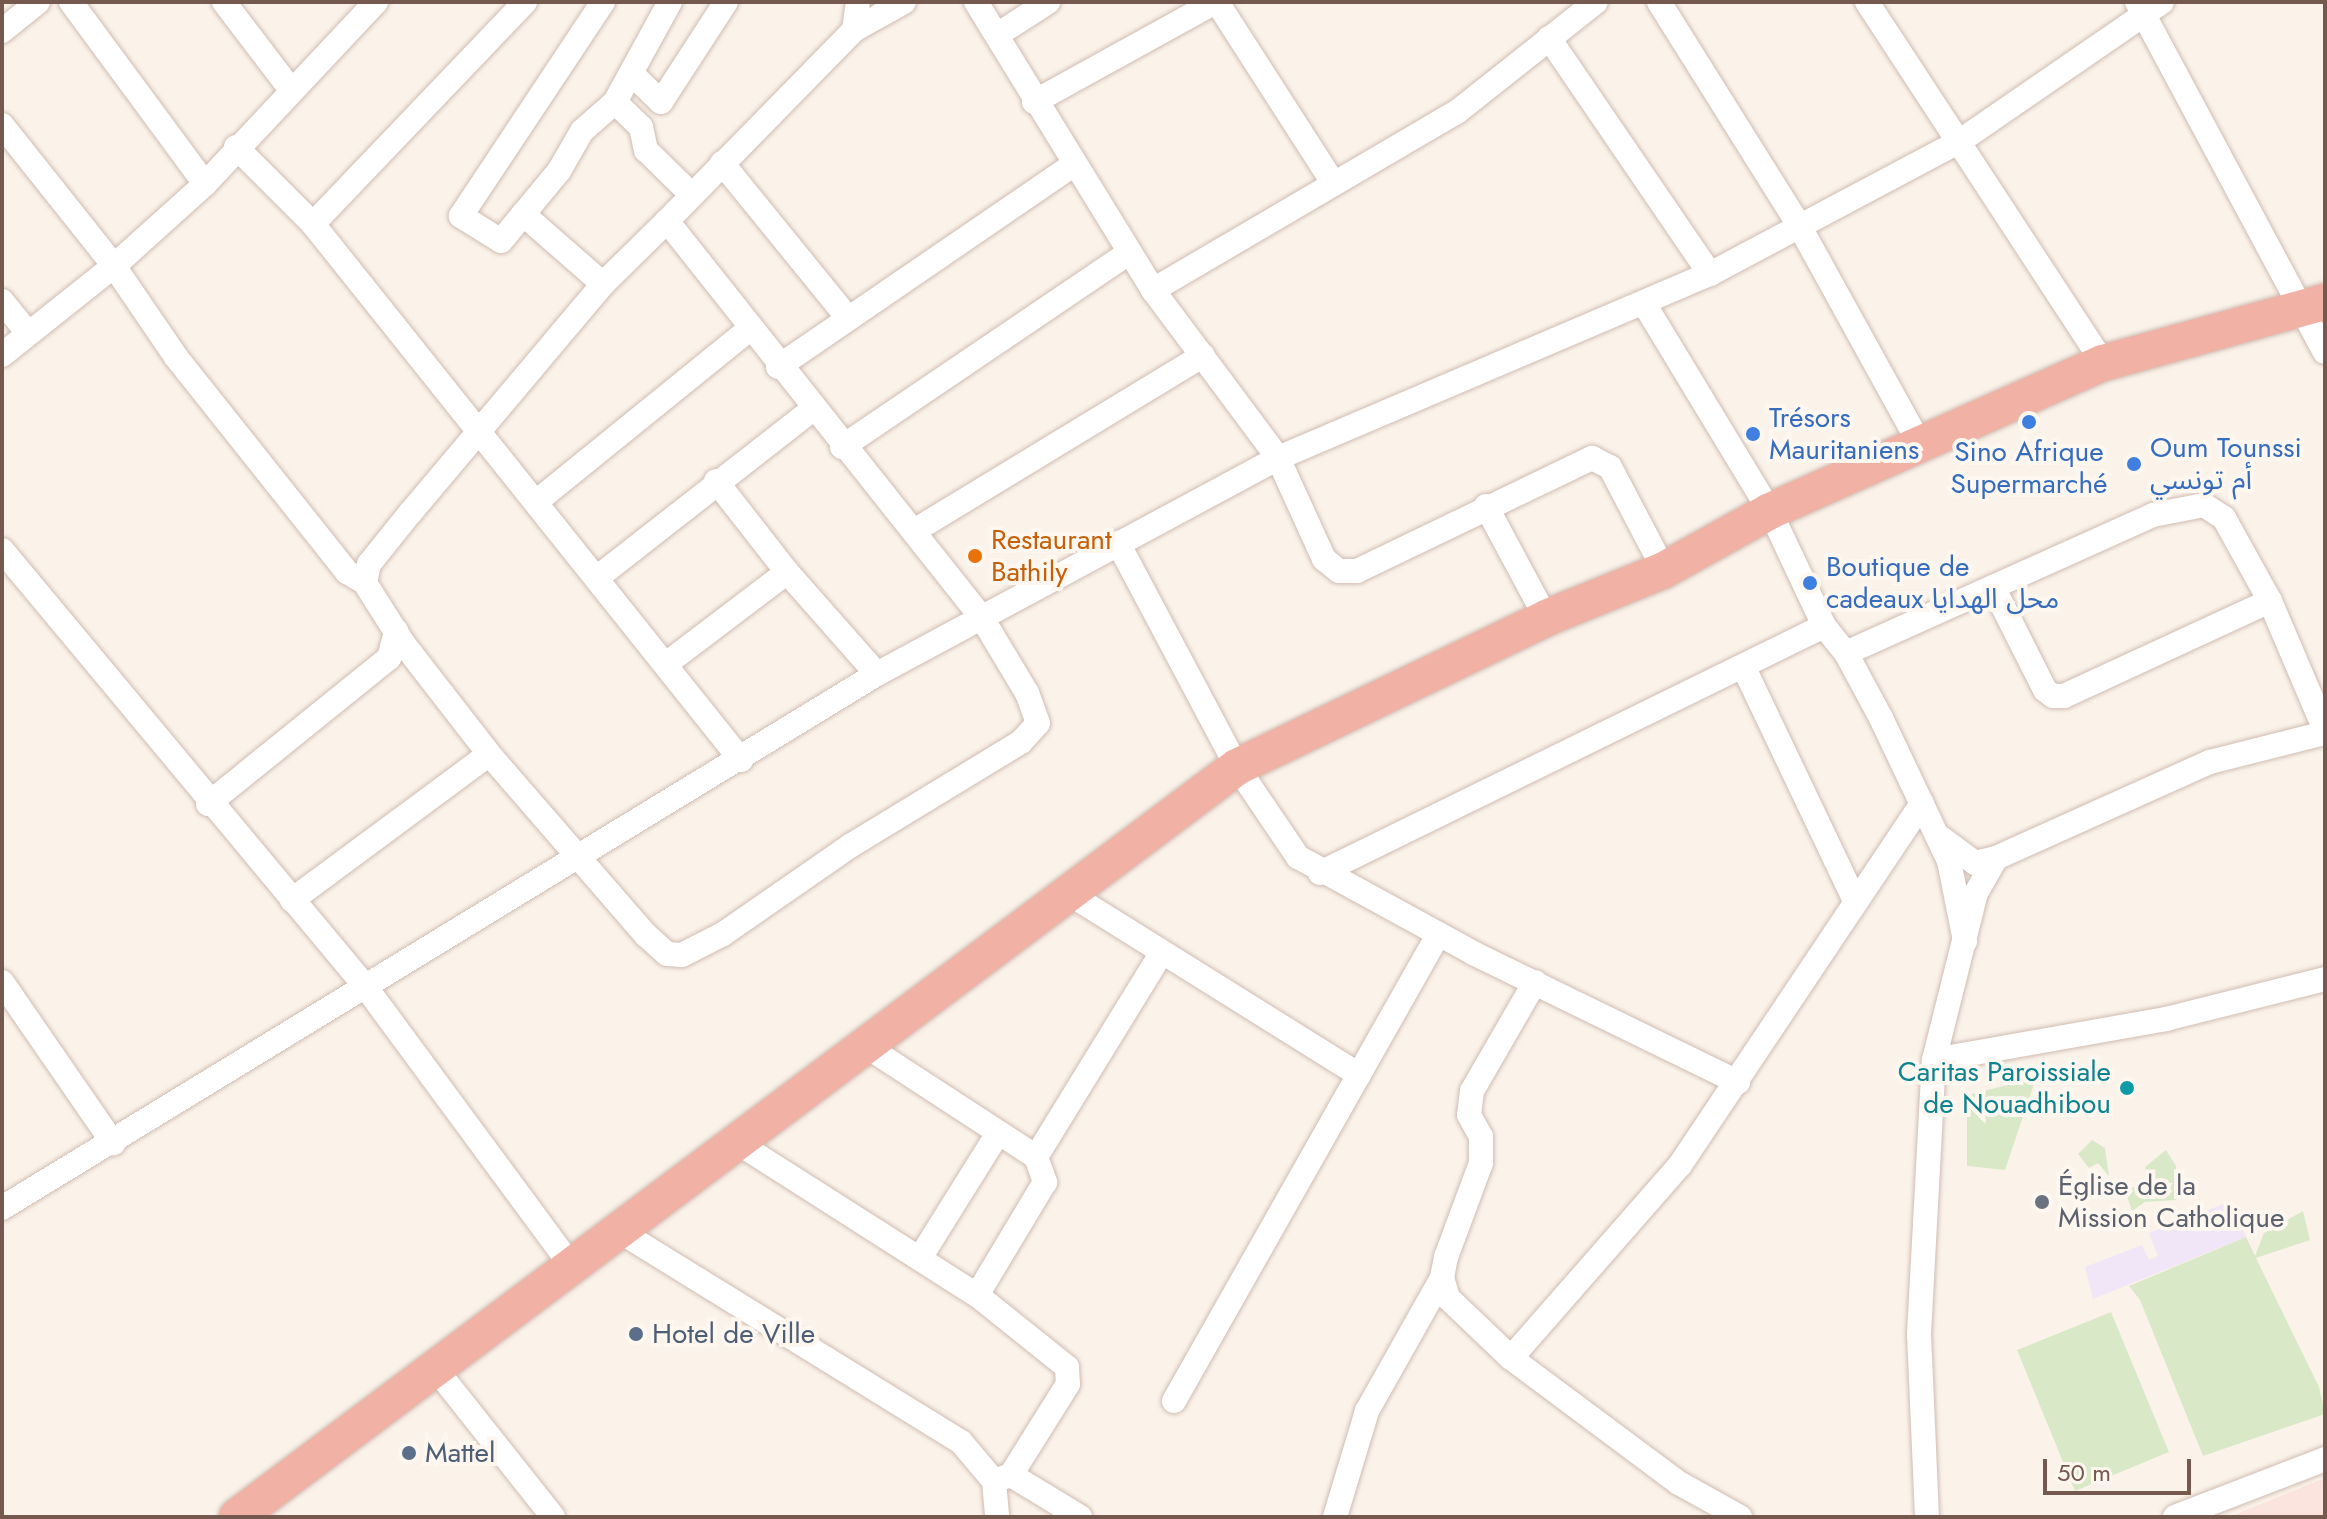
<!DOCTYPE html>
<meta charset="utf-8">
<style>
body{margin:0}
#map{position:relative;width:2327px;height:1519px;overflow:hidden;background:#fbf3ea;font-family:Jost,"Noto Sans Arabic",sans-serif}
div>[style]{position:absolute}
.commercial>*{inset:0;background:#fbe4de}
.education>*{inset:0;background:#f0e6f8}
.green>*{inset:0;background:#d9e9c8}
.roads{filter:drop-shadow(0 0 2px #cfbcb2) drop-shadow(0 0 2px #cfbcb2)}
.minor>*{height:24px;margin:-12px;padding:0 12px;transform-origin:12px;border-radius:12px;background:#fff}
.highway>*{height:36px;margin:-18px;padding:0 18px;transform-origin:18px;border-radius:18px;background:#f1b1a5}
.dots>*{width:22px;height:22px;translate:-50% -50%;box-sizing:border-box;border:4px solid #fef7f0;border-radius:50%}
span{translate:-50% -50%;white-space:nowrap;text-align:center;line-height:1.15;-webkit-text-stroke:8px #fef7f0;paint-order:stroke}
.shop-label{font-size:28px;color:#366cbe}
.left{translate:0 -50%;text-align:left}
.food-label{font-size:28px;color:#c56008}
.culture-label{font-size:28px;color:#0d838f}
.right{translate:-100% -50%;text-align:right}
.worship-label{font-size:28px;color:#5b616d}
.service-label{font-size:28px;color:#4e5e75}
.frame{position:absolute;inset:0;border:4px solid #75584e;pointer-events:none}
.scale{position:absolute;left:2043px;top:1459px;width:148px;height:36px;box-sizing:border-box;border:4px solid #75584e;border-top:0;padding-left:10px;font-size:24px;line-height:28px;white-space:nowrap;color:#75584e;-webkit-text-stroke:6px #fef7f0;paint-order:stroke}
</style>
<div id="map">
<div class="commercial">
<div style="clip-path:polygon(2325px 1478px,2325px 1517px,2229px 1517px)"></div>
</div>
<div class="education">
<div style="clip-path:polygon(2229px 1202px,2246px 1237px,2093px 1299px,2085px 1267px,2142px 1245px,2149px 1260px,2158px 1256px,2149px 1233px)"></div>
</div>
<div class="green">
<div style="clip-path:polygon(2036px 1078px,2005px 1170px,1967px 1166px,1967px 1095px)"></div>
<div style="clip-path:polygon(2092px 1140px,2105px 1148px,2109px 1176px,2098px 1163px,2089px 1168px,2078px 1154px)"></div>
<div style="clip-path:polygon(2166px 1150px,2176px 1166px,2176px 1200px,2145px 1202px,2132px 1211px,2127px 1196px,2133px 1187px,2146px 1183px,2145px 1167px)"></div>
<div style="clip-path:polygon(2303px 1211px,2310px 1240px,2256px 1258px,2319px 1387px,2325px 1414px,2203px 1456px,2140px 1300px,2129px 1286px,2246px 1237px,2255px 1256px,2264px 1233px)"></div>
<div style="clip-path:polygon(2111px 1312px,2169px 1452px,2075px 1491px,2017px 1350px)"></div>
</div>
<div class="roads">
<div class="minor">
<div style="left:71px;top:2px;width:226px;rotate:53.6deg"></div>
<div style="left:224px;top:2px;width:111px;rotate:52.7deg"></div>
<div style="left:603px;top:2px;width:257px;rotate:123.6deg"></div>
<div style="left:461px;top:216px;width:47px;rotate:32deg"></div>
<div style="left:501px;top:241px;width:91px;rotate:-50.4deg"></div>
<div style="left:559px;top:171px;width:46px;rotate:-60.1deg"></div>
<div style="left:582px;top:131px;width:44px;rotate:-41.3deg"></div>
<div style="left:615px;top:102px;width:114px;rotate:-61.2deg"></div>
<div style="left:976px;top:2px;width:338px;rotate:58.4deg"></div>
<div style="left:1153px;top:290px;width:209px;rotate:53.3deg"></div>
<div style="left:1278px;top:458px;width:111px;rotate:65.5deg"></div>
<div style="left:1324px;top:559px;width:19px;rotate:39deg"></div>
<div style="left:1339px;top:571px;width:18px"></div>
<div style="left:1357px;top:571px;width:261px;rotate:-25.7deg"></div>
<div style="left:1592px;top:458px;width:20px;rotate:27deg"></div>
<div style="left:1610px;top:467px;width:116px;rotate:62.3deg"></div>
<div style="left:1217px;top:2px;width:213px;rotate:57.3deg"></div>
<div style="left:1659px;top:2px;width:266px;rotate:57.9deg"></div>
<div style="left:1800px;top:227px;width:248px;rotate:61.1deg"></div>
<div style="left:1867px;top:2px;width:431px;rotate:56.8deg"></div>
<div style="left:2137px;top:2px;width:397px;rotate:61.8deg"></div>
<div style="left:854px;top:30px;width:28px;rotate:-82deg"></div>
<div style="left:2px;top:31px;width:46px;rotate:-38.9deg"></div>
<div style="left:997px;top:35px;width:61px;rotate:-32.9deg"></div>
<div style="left:1549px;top:38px;width:286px;rotate:55.7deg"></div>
<div style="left:632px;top:74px;width:40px;rotate:44deg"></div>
<div style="left:661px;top:102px;width:119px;rotate:-57deg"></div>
<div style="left:615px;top:102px;width:36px;rotate:44deg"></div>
<div style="left:641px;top:127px;width:24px;rotate:78deg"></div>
<div style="left:646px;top:150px;width:63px;rotate:44.4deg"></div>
<div style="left:1034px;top:102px;width:207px;rotate:-28.9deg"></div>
<div style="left:2px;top:125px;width:180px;rotate:51.5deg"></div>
<div style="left:114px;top:266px;width:110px;rotate:55.7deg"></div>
<div style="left:176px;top:357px;width:275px;rotate:51.5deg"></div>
<div style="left:347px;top:572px;width:21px;rotate:31deg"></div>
<div style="left:236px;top:147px;width:109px;rotate:45deg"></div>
<div style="left:313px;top:224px;width:686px;rotate:51.39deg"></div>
<div style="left:722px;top:163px;width:198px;rotate:50.9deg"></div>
<div style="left:523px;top:214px;width:106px;rotate:41.2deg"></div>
<div style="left:667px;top:221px;width:90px;rotate:135.5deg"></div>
<div style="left:603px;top:284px;width:299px;rotate:130.1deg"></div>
<div style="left:410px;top:513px;width:65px;rotate:128.8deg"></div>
<div style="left:369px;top:564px;width:19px;rotate:102deg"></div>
<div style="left:365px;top:583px;width:71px;rotate:57.7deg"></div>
<div style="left:403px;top:643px;width:140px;rotate:52.2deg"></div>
<div style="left:489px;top:754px;width:240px;rotate:49.1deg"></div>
<div style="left:646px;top:935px;width:28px;rotate:42deg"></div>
<div style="left:667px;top:954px;width:15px;rotate:4deg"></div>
<div style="left:682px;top:955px;width:46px;rotate:-27.1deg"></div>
<div style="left:723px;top:934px;width:155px;rotate:-34.7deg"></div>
<div style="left:850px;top:846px;width:200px;rotate:-31.3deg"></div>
<div style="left:1021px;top:742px;width:25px;rotate:-48deg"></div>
<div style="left:1038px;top:723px;width:32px;rotate:-110deg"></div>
<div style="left:1027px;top:693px;width:87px;rotate:-121deg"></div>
<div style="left:982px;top:618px;width:507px;rotate:-128.43deg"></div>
<div style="left:667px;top:221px;width:267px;rotate:-45.6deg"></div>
<div style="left:854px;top:30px;width:57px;rotate:-29.2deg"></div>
<div style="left:313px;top:224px;width:307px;rotate:-46.3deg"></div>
<div style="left:1153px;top:290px;width:352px;rotate:-30.4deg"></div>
<div style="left:1457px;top:112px;width:177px;rotate:-38.4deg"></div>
<div style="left:2px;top:301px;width:41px;rotate:50.9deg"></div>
<div style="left:1645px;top:305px;width:241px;rotate:58.8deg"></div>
<div style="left:1770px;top:511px;width:127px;rotate:64.8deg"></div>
<div style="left:1824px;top:626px;width:35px;rotate:51deg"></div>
<div style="left:1846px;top:653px;width:74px;rotate:61.7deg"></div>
<div style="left:1881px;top:718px;width:158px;rotate:64.6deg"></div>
<div style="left:1949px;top:861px;width:82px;rotate:78.7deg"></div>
<div style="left:2px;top:355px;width:143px;rotate:-38.5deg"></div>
<div style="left:114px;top:266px;width:122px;rotate:-42deg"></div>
<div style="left:205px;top:184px;width:250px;rotate:-46.8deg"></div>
<div style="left:778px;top:367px;width:360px;rotate:-34.4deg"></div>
<div style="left:842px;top:447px;width:346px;rotate:-34.1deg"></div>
<div style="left:716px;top:481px;width:115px;rotate:52deg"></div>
<div style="left:787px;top:572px;width:136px;rotate:48.6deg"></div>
<div style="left:536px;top:502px;width:277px;rotate:-39deg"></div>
<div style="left:1486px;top:506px;width:127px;rotate:61.8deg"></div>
<div style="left:914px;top:531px;width:338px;rotate:-31.3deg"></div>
<div style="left:1118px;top:543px;width:254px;rotate:62deg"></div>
<div style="left:1237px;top:767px;width:109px;rotate:55.9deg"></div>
<div style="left:1298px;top:857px;width:200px;rotate:28.7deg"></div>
<div style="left:1473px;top:953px;width:295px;rotate:26deg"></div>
<div style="left:2px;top:550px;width:567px;rotate:50.22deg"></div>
<div style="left:365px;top:986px;width:350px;rotate:53.6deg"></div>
<div style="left:598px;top:577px;width:271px;rotate:-38deg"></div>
<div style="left:1993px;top:587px;width:115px;rotate:63.2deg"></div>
<div style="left:2045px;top:690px;width:10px;rotate:37deg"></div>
<div style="left:2053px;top:696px;width:11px"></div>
<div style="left:2064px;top:696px;width:227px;rotate:-24.8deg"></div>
<div style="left:1846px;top:653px;width:337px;rotate:-24.2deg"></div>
<div style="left:2153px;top:515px;width:52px;rotate:-11.1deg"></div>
<div style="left:2204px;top:505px;width:24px;rotate:33deg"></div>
<div style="left:2224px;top:518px;width:95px;rotate:61deg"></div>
<div style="left:2270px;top:601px;width:140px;rotate:66.9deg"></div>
<div style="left:666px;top:664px;width:152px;rotate:-37.2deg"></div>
<div style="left:1744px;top:668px;width:256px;rotate:64.5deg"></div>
<div style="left:208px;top:804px;width:233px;rotate:-38.9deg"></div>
<div style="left:389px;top:658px;width:28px;rotate:-75deg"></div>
<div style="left:1941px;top:838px;width:42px;rotate:36.3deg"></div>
<div style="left:1975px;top:863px;width:22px;rotate:-13deg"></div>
<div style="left:1996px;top:858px;width:235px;rotate:-24.2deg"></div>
<div style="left:2210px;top:762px;width:119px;rotate:-14.2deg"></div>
<div style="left:1320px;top:873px;width:561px;rotate:-26.11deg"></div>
<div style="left:1068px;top:893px;width:343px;rotate:32deg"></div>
<div style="left:292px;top:900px;width:245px;rotate:-36.5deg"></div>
<div style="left:2px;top:982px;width:196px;rotate:55.4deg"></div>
<div style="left:1535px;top:982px;width:126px;rotate:120deg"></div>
<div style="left:1472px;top:1091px;width:24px;rotate:97deg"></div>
<div style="left:1469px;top:1115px;width:25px;rotate:61deg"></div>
<div style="left:1481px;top:1137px;width:26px;rotate:90deg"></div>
<div style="left:1481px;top:1163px;width:100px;rotate:110.4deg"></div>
<div style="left:1446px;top:1257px;width:21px;rotate:101deg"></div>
<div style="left:1442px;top:1278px;width:21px;rotate:73deg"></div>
<div style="left:1448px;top:1298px;width:87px;rotate:43.6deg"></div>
<div style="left:1511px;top:1358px;width:209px;rotate:36.7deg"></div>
<div style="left:1679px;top:1483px;width:70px;rotate:29.1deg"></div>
<div style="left:869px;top:1048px;width:199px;rotate:33.1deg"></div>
<div style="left:1036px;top:1157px;width:27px;rotate:70deg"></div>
<div style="left:1045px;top:1182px;width:132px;rotate:121deg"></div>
<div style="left:1934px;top:1060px;width:236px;rotate:-10deg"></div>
<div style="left:2166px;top:1019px;width:164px;rotate:-14.1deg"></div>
<div style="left:738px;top:1143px;width:283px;rotate:32.5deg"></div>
<div style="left:977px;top:1295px;width:115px;rotate:38.7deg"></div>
<div style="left:1067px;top:1367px;width:17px;rotate:87deg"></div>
<div style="left:1068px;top:1384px;width:107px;rotate:122.1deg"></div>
<div style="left:1011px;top:1475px;width:18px;rotate:161deg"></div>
<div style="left:1036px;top:1157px;width:238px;rotate:-58.4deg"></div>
<div style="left:2px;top:1208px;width:1025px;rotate:-31.4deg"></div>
<div style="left:877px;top:674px;width:455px;rotate:-28.3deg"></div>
<div style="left:1278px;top:458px;width:470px;rotate:-23.1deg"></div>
<div style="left:1710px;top:274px;width:283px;rotate:-28deg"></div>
<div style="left:1960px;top:141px;width:245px;rotate:-34.5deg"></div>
<div style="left:621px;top:1232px;width:400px;rotate:31.7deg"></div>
<div style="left:961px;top:1442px;width:51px;rotate:49.8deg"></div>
<div style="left:994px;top:1481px;width:36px;rotate:85deg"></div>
<div style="left:920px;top:1258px;width:147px;rotate:-58deg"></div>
<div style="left:1511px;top:1358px;width:257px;rotate:-48.8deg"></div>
<div style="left:1680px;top:1165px;width:435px;rotate:-56.2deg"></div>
<div style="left:435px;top:1368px;width:190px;rotate:51.6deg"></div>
<div style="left:1174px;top:1401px;width:536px;rotate:-60.47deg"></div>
<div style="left:1011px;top:1475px;width:81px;rotate:31.3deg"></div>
<div style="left:1335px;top:1517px;width:111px;rotate:-73.2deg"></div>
<div style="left:1367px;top:1411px;width:153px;rotate:-60.6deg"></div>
<div style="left:1927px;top:1517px;width:183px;rotate:-92.5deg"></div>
<div style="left:1919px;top:1334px;width:274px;rotate:-86.9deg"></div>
<div style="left:1934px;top:1060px;width:172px;rotate:-75.9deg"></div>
<div style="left:1976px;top:893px;width:40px;rotate:-60.3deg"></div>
<div style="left:2175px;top:1517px;width:161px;rotate:-21.1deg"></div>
</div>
<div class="highway">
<div style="left:237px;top:1517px;width:1250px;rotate:-36.87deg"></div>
<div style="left:1237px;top:767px;width:343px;rotate:-25.7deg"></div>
<div style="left:1546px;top:618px;width:127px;rotate:-22.1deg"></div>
<div style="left:1664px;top:570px;width:121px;rotate:-29.1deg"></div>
<div style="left:1770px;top:511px;width:364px;rotate:-24deg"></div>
<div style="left:2103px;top:363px;width:230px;rotate:-15.4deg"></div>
</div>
</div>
<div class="dots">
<div style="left:2029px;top:422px;background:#3f7fe0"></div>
<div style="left:1753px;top:434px;background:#3f7fe0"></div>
<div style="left:2134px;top:464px;background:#3f7fe0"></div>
<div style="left:975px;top:556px;background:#e8710a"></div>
<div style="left:1810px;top:583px;background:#3f7fe0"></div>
<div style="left:2127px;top:1088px;background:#0f9aa8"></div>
<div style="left:2042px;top:1202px;background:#6b7280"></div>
<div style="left:636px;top:1334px;background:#5c6f8a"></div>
<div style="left:409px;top:1453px;background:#5c6f8a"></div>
</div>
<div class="shop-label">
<span class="left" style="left:1769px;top:434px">Trésors<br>Mauritaniens</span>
<span class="left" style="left:2150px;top:464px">Oum Tounssi<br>أم تونسي</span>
<span style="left:2029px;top:468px">Sino Afrique<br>Supermarché</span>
<span class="left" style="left:1826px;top:583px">Boutique de<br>cadeaux محل الهدايا</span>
</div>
<div class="food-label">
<span class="left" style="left:991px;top:556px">Restaurant<br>Bathily</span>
</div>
<div class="culture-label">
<span class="right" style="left:2111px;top:1088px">Caritas Paroissiale<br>de Nouadhibou</span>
</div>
<div class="worship-label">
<span class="left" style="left:2058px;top:1202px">Église de la<br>Mission Catholique</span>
</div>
<div class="service-label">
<span class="left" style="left:652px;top:1334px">Hotel de Ville</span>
<span class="left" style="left:425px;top:1453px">Mattel</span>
</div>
<div class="frame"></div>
<div class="scale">50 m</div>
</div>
